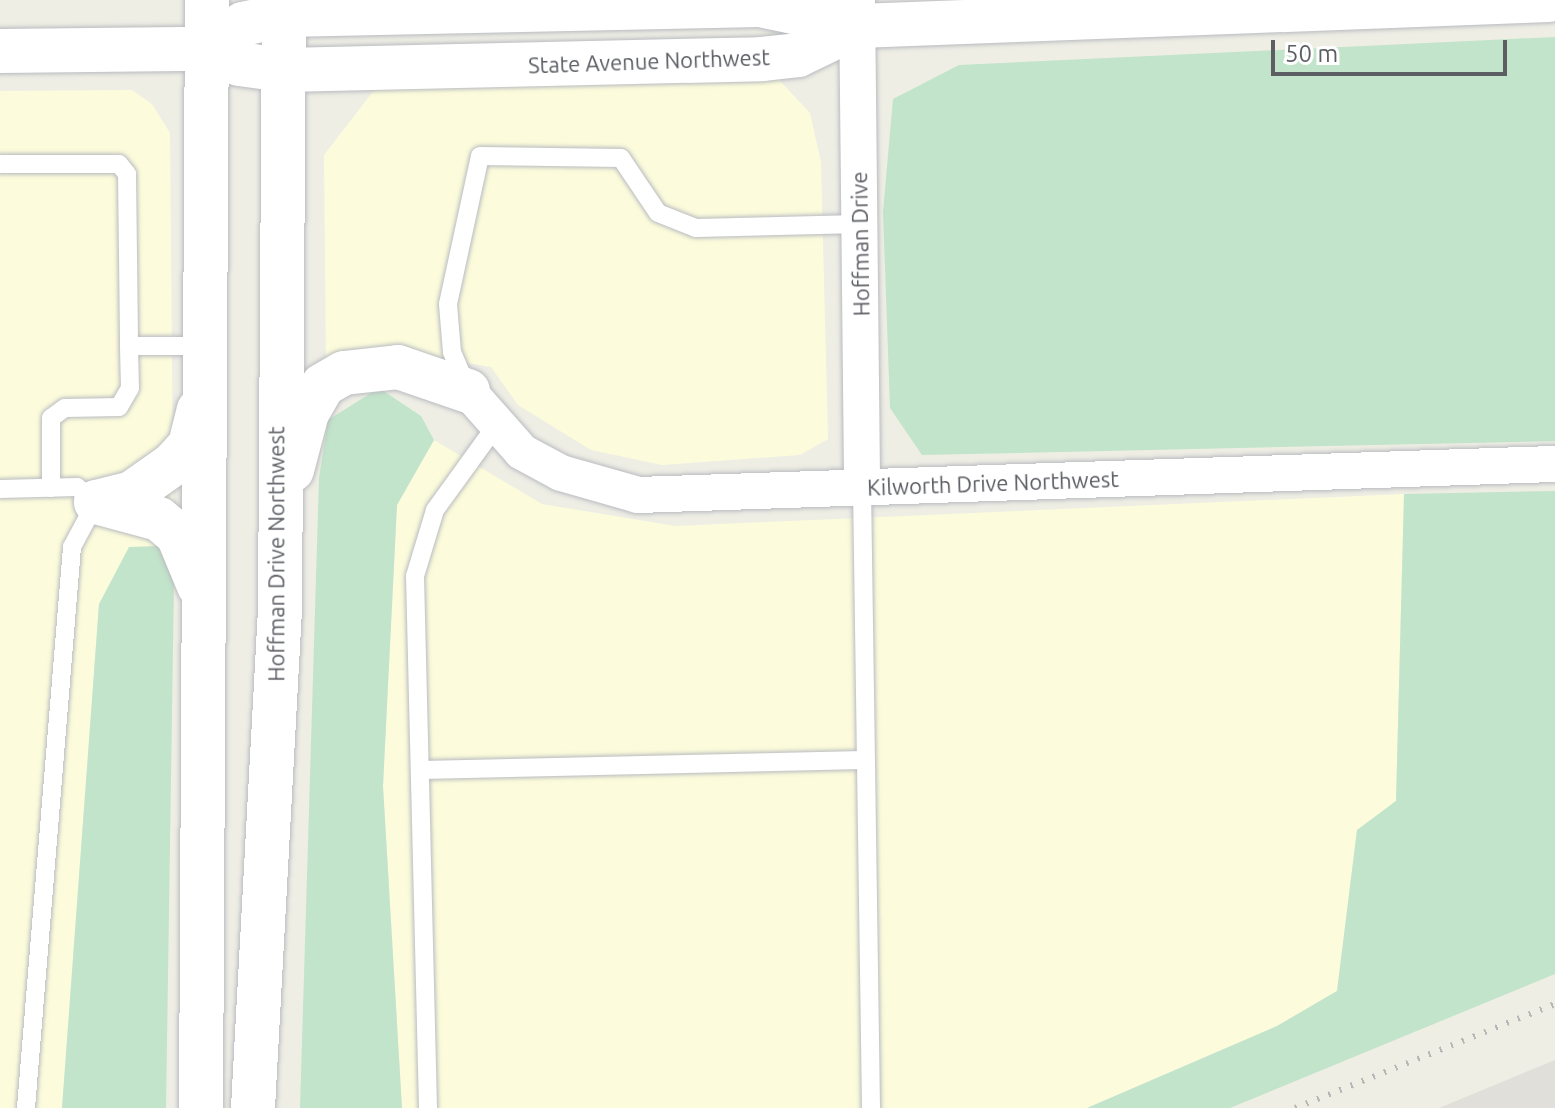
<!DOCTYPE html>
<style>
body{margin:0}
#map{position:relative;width:1555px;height:1108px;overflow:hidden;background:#eeeee5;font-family:Ubuntu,sans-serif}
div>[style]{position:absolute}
.commercial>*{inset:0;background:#fcfcdc}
.industrial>*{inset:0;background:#e0dfd9}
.green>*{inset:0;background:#c2e4ca}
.roads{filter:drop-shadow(0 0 2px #b9bbc0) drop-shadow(0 0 2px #b9bbc0)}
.service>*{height:18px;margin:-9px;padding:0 9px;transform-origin:9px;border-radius:9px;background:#fff}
.minor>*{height:36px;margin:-18px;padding:0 18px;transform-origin:18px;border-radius:18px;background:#fff}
.tertiary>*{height:44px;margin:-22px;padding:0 22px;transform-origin:22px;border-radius:22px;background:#fff}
.secondary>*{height:44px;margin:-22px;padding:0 22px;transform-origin:22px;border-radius:22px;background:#fff}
.rail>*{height:6px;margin-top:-3px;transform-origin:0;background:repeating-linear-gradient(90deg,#b7b7b8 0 2px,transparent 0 12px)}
span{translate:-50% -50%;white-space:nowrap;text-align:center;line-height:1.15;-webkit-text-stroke:6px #fff;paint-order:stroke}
.street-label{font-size:22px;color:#5c5e64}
.scale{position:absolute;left:1271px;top:40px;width:236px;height:36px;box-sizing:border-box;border:4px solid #5c5e64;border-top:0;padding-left:10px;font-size:24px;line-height:28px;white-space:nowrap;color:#5c5e64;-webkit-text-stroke:6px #fff;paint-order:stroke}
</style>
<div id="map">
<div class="commercial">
<div style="clip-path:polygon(778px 79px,810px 113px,821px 162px,828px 439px,800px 455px,662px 465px,591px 450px,518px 405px,491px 367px,395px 351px,326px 361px,324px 155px,378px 85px)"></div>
<div style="clip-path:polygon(132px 90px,152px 104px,170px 133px,174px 581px,99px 604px,62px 1108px,0 1108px,0 91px)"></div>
<div style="clip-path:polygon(434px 440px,542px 504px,675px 526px,1404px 494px,1396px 801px,1357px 830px,1337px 991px,1277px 1026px,1087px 1108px,402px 1108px,383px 786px,397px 505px)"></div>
</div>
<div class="industrial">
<div style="clip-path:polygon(1555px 1060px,1555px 1108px,1439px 1108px)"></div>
</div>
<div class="green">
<div style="clip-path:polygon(1555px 37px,1555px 441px,922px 455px,890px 408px,883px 212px,893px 99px,959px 65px)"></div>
<div style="clip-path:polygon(379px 388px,421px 416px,434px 440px,397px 505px,383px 786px,402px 1108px,300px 1108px,319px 478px,328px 420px)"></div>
<div style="clip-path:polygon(1555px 491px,1555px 974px,1230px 1108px,1087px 1108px,1277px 1026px,1337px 991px,1357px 830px,1396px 801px,1404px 494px)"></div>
<div style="clip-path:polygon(158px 546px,174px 581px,166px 1108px,62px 1108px,99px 604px,129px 547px)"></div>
</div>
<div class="roads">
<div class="service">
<div style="left:0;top:164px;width:119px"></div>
<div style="left:119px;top:164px;width:13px;rotate:51deg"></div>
<div style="left:127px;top:174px;width:172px;rotate:89.3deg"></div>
<div style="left:129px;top:346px;width:75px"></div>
<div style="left:466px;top:385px;width:36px;rotate:-113deg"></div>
<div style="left:452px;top:352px;width:48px;rotate:-94.8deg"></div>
<div style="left:448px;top:304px;width:151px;rotate:-77.8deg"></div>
<div style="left:480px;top:156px;width:141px;rotate:0.8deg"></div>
<div style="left:621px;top:158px;width:66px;rotate:56.1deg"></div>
<div style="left:658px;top:213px;width:41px;rotate:21.5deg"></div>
<div style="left:696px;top:228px;width:164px;rotate:-1.4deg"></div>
<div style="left:862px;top:487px;width:621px;rotate:89.17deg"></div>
<div style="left:51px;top:488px;width:70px;rotate:-90deg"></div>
<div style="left:51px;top:418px;width:17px;rotate:-36deg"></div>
<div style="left:65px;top:408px;width:54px;rotate:-1.1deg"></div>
<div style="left:119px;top:407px;width:22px;rotate:-60deg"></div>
<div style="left:130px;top:388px;width:42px;rotate:-91.4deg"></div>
<div style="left:0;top:489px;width:77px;rotate:-1.5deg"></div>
<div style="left:77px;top:487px;width:24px;rotate:38deg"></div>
<div style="left:96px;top:502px;width:51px;rotate:118.1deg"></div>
<div style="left:72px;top:547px;width:563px;rotate:94.69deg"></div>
<div style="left:420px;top:770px;width:446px;rotate:-1.3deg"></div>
<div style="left:428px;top:1108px;width:532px;rotate:-91.4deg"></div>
<div style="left:415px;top:576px;width:69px;rotate:-73.1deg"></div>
<div style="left:435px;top:510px;width:102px;rotate:-54.1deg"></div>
</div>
<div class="minor">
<div style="left:857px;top:0;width:487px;rotate:89.4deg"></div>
<div style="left:468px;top:391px;width:81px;rotate:48.5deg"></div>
<div style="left:522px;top:452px;width:44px;rotate:28.3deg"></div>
<div style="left:561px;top:473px;width:80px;rotate:15.9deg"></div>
<div style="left:638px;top:495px;width:918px;rotate:-1.94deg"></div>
</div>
<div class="tertiary">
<div style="left:206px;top:49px;width:45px;rotate:-34deg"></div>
<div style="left:243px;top:24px;width:42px;rotate:-12.4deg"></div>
<div style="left:284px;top:15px;width:476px;rotate:-1.2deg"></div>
<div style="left:760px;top:5px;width:100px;rotate:12.1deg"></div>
<div style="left:858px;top:26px;width:691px;rotate:-2.15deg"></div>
<div style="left:0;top:51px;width:206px;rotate:-0.6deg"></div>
<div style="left:206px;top:49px;width:36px;rotate:24deg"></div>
<div style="left:239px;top:64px;width:45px;rotate:7.6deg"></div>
<div style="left:284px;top:70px;width:478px;rotate:-1.3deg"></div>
<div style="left:762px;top:59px;width:36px;rotate:-6deg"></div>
<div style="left:798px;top:55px;width:67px;rotate:-25.8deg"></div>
</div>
<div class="secondary">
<div style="left:292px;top:470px;width:59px;rotate:-75.3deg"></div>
<div style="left:307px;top:413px;width:32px;rotate:-60deg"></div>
<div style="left:323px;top:385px;width:24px;rotate:-30deg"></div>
<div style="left:344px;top:373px;width:54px;rotate:-6.3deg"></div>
<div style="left:398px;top:367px;width:74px;rotate:18.9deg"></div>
<div style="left:96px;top:502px;width:65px;rotate:15.1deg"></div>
<div style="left:159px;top:519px;width:25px;rotate:40deg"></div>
<div style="left:178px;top:535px;width:55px;rotate:67.6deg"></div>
<div style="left:96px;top:502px;width:37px;rotate:-14deg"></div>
<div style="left:132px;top:493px;width:50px;rotate:-35.3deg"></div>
<div style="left:173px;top:464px;width:25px;rotate:-48deg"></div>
<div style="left:190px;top:445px;width:36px;rotate:-76deg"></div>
<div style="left:201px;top:1108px;width:1108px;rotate:-89.69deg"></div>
<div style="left:253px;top:1108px;width:497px;rotate:-86.9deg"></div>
<div style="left:280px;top:612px;width:612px;rotate:-89.63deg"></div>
</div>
</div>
<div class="rail">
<div style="left:1295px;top:1108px;width:280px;rotate:-21.8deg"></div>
</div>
<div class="street-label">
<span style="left:649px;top:61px;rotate:-2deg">State Avenue Northwest</span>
<span style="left:860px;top:244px;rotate:-91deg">Hoffman Drive</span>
<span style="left:993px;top:483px;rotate:-2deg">Kilworth Drive Northwest</span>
<span style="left:276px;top:554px;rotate:-90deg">Hoffman Drive Northwest</span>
</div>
<div class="scale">50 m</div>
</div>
